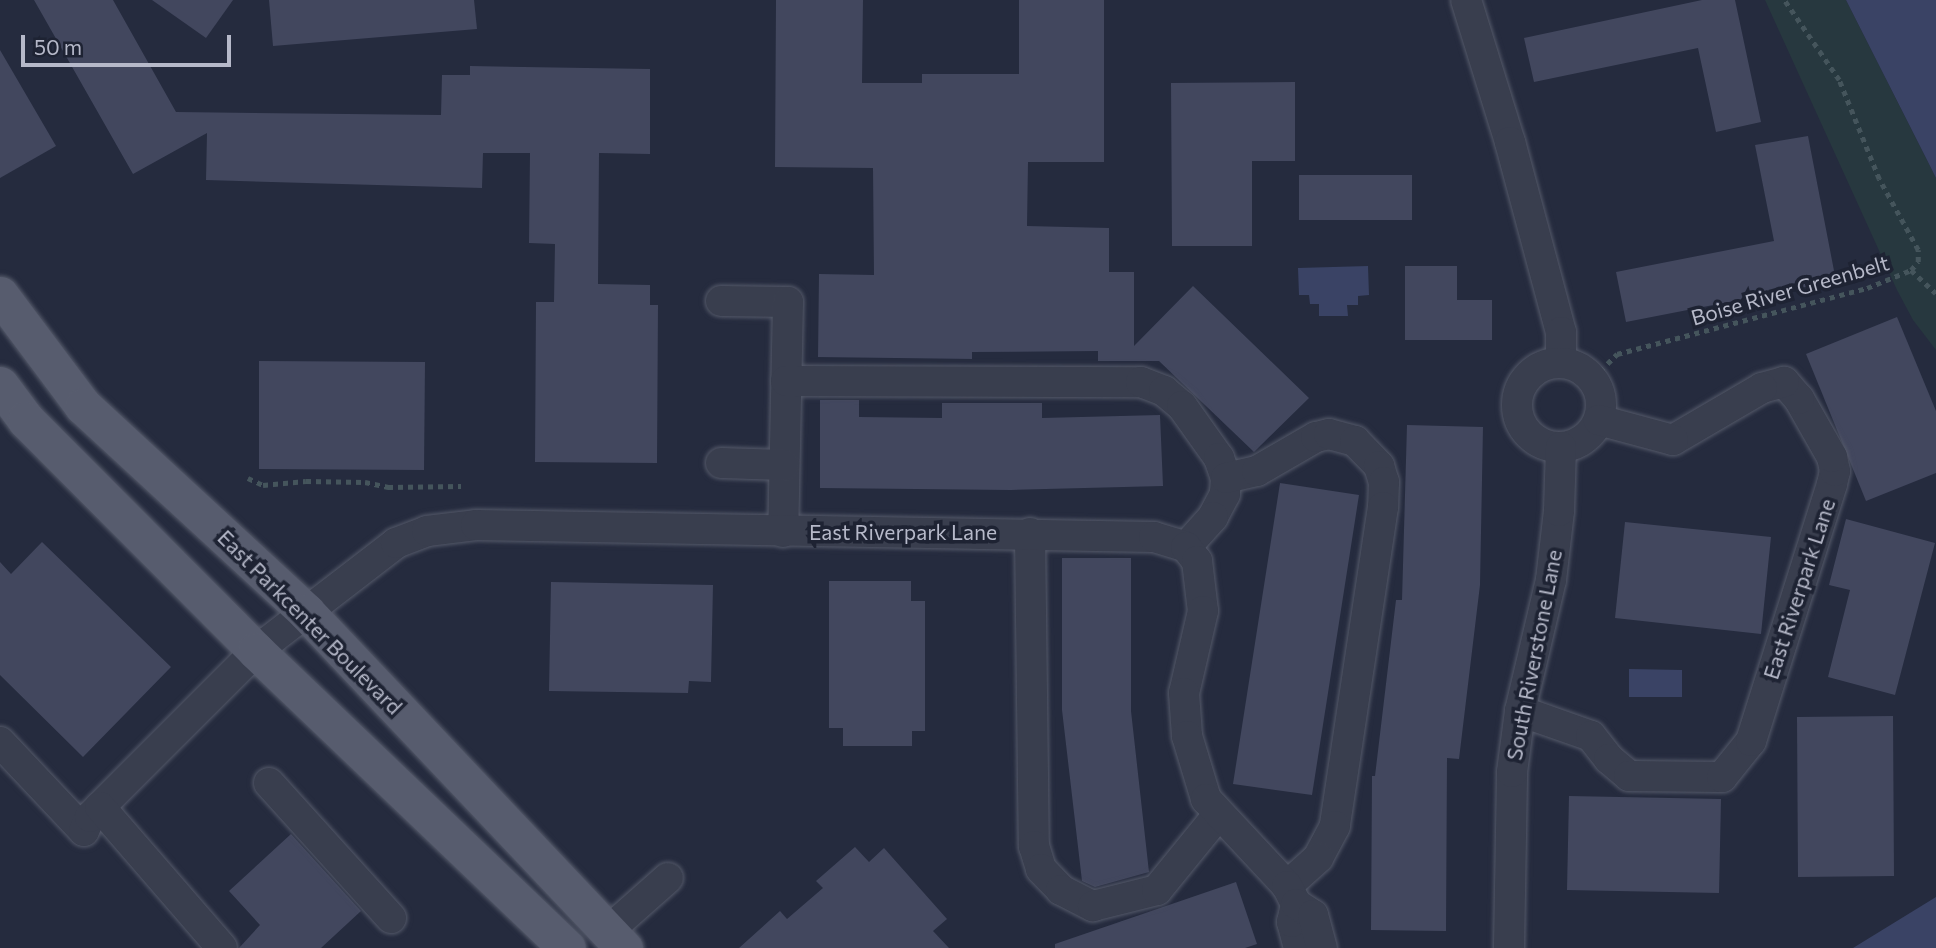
<!DOCTYPE html>
<style>
body{margin:0}
#map{position:relative;width:1936px;height:948px;overflow:hidden;background:#252b3e;font-family:Commissioner,sans-serif}
div>[style]{position:absolute}
.green>*{inset:0;background:#27383f}
.water>*{inset:0;background:#3a4365}
.building>*{inset:0;background:#42475e}
.path>*{height:4.5px;margin-top:-2.25px;transform-origin:0;background:repeating-linear-gradient(90deg,#45555c 0 5px,transparent 0 10px)}
.roads{filter:drop-shadow(0 0 2px #545969) drop-shadow(0 0 2px #545969)}
.minor>*{height:30px;margin:-15px;padding:0 15px;transform-origin:15px;border-radius:15px;background:#393e4e}
.minor>.ring{margin:-15px;padding:0;box-sizing:content-box;background:none;border:30px solid #393e4e;border-radius:50%}
.major>*{height:37px;margin:-18.5px;padding:0 18.5px;transform-origin:18.5px;border-radius:18.5px;background:#575c6e}
span{translate:-50% -50%;white-space:nowrap;text-align:center;line-height:1.15;-webkit-text-stroke:7px #1e2333;paint-order:stroke}
.street-label{font-size:21px;color:#b6b9c9}
.scale{position:absolute;left:21px;top:35px;width:210px;height:32px;box-sizing:border-box;border:4px solid #b6b9c9;border-top:0;padding-left:9px;font-size:21px;line-height:24px;white-space:nowrap;color:#b6b9c9;-webkit-text-stroke:5px #1e2333;paint-order:stroke}
</style>
<div id="map">
<div class="green">
<div style="clip-path:polygon(1765px 0,1846px 0,1936px 178px,1936px 350px,1913px 320px,1897px 290px)"></div>
</div>
<div class="water">
<div style="clip-path:polygon(1846px 0,1936px 0,1936px 178px,1925px 156px)"></div>
<div style="clip-path:polygon(1368px 266px,1369px 295px,1358px 296px,1358px 305px,1347px 305px,1348px 316px,1319px 316px,1319px 304px,1310px 304px,1309px 295px,1299px 295px,1298px 268px)"></div>
<div style="clip-path:polygon(1629px 669px,1682px 670px,1682px 697px,1629px 697px)"></div>
<div style="clip-path:polygon(1936px 897px,1936px 948px,1621px 948px,1853px 948px)"></div>
</div>
<div class="building">
<div style="clip-path:polygon(34px 0,113px 0,176px 112px,441px 115px,442px 75px,470px 75px,470px 66px,650px 69px,650px 154px,599px 153px,598px 284px,650px 285px,650px 305px,658px 305px,657px 463px,535px 462px,536px 302px,554px 302px,555px 244px,529px 243px,530px 153px,483px 153px,482px 188px,206px 180px,207px 133px,133px 174px)"></div>
<div style="clip-path:polygon(152px 0,233px 0,206px 38px)"></div>
<div style="clip-path:polygon(269px 0,474px 0,477px 29px,273px 46px)"></div>
<div style="clip-path:polygon(776px 0,863px 0,862px 83px,922px 83px,922px 74px,1019px 74px,1019px 0,1104px 0,1104px 162px,1028px 162px,1027px 226px,1109px 228px,1109px 272px,1134px 272px,1134px 346px,1193px 286px,1309px 398px,1254px 452px,1159px 361px,1098px 361px,1098px 351px,972px 352px,972px 359px,818px 357px,819px 274px,874px 275px,873px 168px,775px 167px)"></div>
<div style="clip-path:polygon(1702px 0,1735px 0,1761px 122px,1716px 132px,1698px 48px,1534px 82px,1524px 38px)"></div>
<div style="clip-path:polygon(0 50px,56px 146px,0 178px)"></div>
<div style="clip-path:polygon(1295px 82px,1295px 161px,1252px 161px,1252px 246px,1172px 246px,1171px 83px)"></div>
<div style="clip-path:polygon(1808px 136px,1836px 281px,1626px 322px,1616px 272px,1774px 241px,1755px 145px)"></div>
<div style="clip-path:polygon(1299px 175px,1412px 175px,1412px 220px,1299px 220px)"></div>
<div style="clip-path:polygon(1405px 266px,1457px 266px,1457px 300px,1492px 300px,1492px 340px,1405px 340px)"></div>
<div style="clip-path:polygon(1897px 317px,1936px 411px,1936px 473px,1866px 501px,1806px 354px)"></div>
<div style="clip-path:polygon(259px 361px,425px 362px,424px 470px,259px 469px)"></div>
<div style="clip-path:polygon(820px 400px,859px 400px,859px 417px,942px 418px,942px 403px,1042px 403px,1042px 418px,1160px 415px,1163px 486px,1011px 490px,820px 488px)"></div>
<div style="clip-path:polygon(1407px 425px,1483px 427px,1480px 585px,1459px 759px,1447px 758px,1446px 931px,1371px 930px,1372px 776px,1375px 776px,1396px 600px,1402px 600px)"></div>
<div style="clip-path:polygon(1280px 483px,1359px 495px,1312px 795px,1233px 784px)"></div>
<div style="clip-path:polygon(1846px 519px,1935px 543px,1895px 695px,1828px 677px,1850px 590px,1829px 585px)"></div>
<div style="clip-path:polygon(1625px 522px,1771px 537px,1761px 634px,1615px 618px)"></div>
<div style="clip-path:polygon(42px 542px,171px 667px,83px 757px,0 675px,0 562px,11px 574px)"></div>
<div style="clip-path:polygon(1062px 558px,1131px 558px,1131px 711px,1149px 872px,1095px 887px,1082px 881px,1062px 710px)"></div>
<div style="clip-path:polygon(829px 581px,911px 581px,911px 601px,925px 601px,925px 731px,912px 731px,912px 746px,843px 746px,843px 728px,829px 728px)"></div>
<div style="clip-path:polygon(551px 582px,713px 585px,711px 682px,689px 681px,688px 693px,549px 691px)"></div>
<div style="clip-path:polygon(1893px 716px,1894px 876px,1798px 877px,1797px 717px)"></div>
<div style="clip-path:polygon(1569px 796px,1721px 799px,1719px 893px,1567px 890px)"></div>
<div style="clip-path:polygon(291px 834px,361px 911px,321px 948px,239px 948px,260px 925px,229px 891px)"></div>
<div style="clip-path:polygon(855px 847px,869px 862px,884px 848px,947px 919px,933px 931px,949px 948px,739px 948px,780px 911px,787px 919px,823px 888px,816px 881px)"></div>
<div style="clip-path:polygon(1236px 882px,1257px 944px,1245px 948px,1055px 948px,1055px 944px)"></div>
</div>
<div class="path">
<div style="left:1911px;top:270px;width:34px;rotate:43deg"></div>
<div style="left:1533px;top:363px;width:23px;rotate:139deg"></div>
<div style="left:1516px;top:378px;width:28px;rotate:105deg"></div>
<div style="left:1509px;top:405px;width:27px;rotate:75deg"></div>
<div style="left:1516px;top:431px;width:25px;rotate:45deg"></div>
<div style="left:1590px;top:364px;width:13px;rotate:45deg"></div>
<div style="left:1599px;top:373px;width:24px;rotate:68deg"></div>
<div style="left:1593px;top:378px;width:34px;rotate:-45deg"></div>
<div style="left:1617px;top:354px;width:259px;rotate:-14.8deg"></div>
<div style="left:1867px;top:288px;width:48px;rotate:-22.2deg"></div>
<div style="left:1911px;top:270px;width:11px;rotate:-49deg"></div>
<div style="left:1918px;top:262px;width:12px;rotate:-90deg"></div>
<div style="left:1918px;top:250px;width:81px;rotate:-118.8deg"></div>
<div style="left:1879px;top:179px;width:107px;rotate:-112deg"></div>
<div style="left:1839px;top:80px;width:97px;rotate:-124.5deg"></div>
<div style="left:248px;top:478px;width:17px;rotate:25deg"></div>
<div style="left:263px;top:485px;width:43px;rotate:-5.3deg"></div>
<div style="left:306px;top:481px;width:59px;rotate:1deg"></div>
<div style="left:365px;top:482px;width:24px;rotate:12deg"></div>
<div style="left:388px;top:487px;width:73px;rotate:-0.8deg"></div>
</div>
<div class="roads">
<div class="minor">
<div style="left:1466px;top:0;width:149px;rotate:72.8deg"></div>
<div style="left:1510px;top:142px;width:197px;rotate:75deg"></div>
<div style="left:1561px;top:332px;width:31px;rotate:90deg"></div>
<div style="left:721px;top:301px;width:67px;rotate:0.9deg"></div>
<div style="left:788px;top:302px;width:230px;rotate:91.2deg"></div>
<div class="ring" style="left:1517px;top:363px;width:54px;height:54px"></div>
<div style="left:786px;top:381px;width:355px;rotate:0.2deg"></div>
<div style="left:1141px;top:382px;width:25px;rotate:21deg"></div>
<div style="left:1164px;top:391px;width:23px;rotate:40deg"></div>
<div style="left:1182px;top:406px;width:64px;rotate:54.6deg"></div>
<div style="left:1219px;top:458px;width:21px;rotate:71deg"></div>
<div style="left:1226px;top:478px;width:16px;rotate:94deg"></div>
<div style="left:1225px;top:494px;width:26px;rotate:118deg"></div>
<div style="left:1213px;top:517px;width:40px;rotate:132deg"></div>
<div style="left:721px;top:463px;width:63px;rotate:1.8deg"></div>
<div style="left:1226px;top:478px;width:32px;rotate:-13deg"></div>
<div style="left:1257px;top:471px;width:68px;rotate:-30deg"></div>
<div style="left:1316px;top:437px;width:13px;rotate:-13deg"></div>
<div style="left:1329px;top:434px;width:27px;rotate:15deg"></div>
<div style="left:1355px;top:441px;width:35px;rotate:46deg"></div>
<div style="left:1379px;top:466px;width:17px;rotate:73deg"></div>
<div style="left:1384px;top:482px;width:25px;rotate:92deg"></div>
<div style="left:1383px;top:507px;width:323px;rotate:98.6deg"></div>
<div style="left:1335px;top:826px;width:36px;rotate:118deg"></div>
<div style="left:1318px;top:858px;width:42px;rotate:137.9deg"></div>
<div style="left:1030px;top:533px;width:313px;rotate:89.3deg"></div>
<div style="left:1034px;top:846px;width:24px;rotate:73deg"></div>
<div style="left:1041px;top:869px;width:29px;rotate:46deg"></div>
<div style="left:1061px;top:890px;width:36px;rotate:27deg"></div>
<div style="left:1093px;top:906px;width:66px;rotate:-14deg"></div>
<div style="left:1157px;top:890px;width:97px;rotate:-50.9deg"></div>
<div style="left:1520px;top:711px;width:75px;rotate:19.4deg"></div>
<div style="left:1591px;top:736px;width:29px;rotate:52deg"></div>
<div style="left:1609px;top:759px;width:26px;rotate:40deg"></div>
<div style="left:1629px;top:776px;width:93px;rotate:0.6deg"></div>
<div style="left:1722px;top:777px;width:46px;rotate:-51.1deg"></div>
<div style="left:1751px;top:741px;width:269px;rotate:-72.5deg"></div>
<div style="left:1832px;top:484px;width:13px;rotate:-77deg"></div>
<div style="left:1835px;top:471px;width:14px;rotate:-102deg"></div>
<div style="left:1832px;top:457px;width:67px;rotate:-119.6deg"></div>
<div style="left:1799px;top:399px;width:23px;rotate:-131deg"></div>
<div style="left:1784px;top:382px;width:23px;rotate:165deg"></div>
<div style="left:1762px;top:388px;width:103px;rotate:149.7deg"></div>
<div style="left:1673px;top:440px;width:77px;rotate:-164.9deg"></div>
<div style="left:0;top:742px;width:122px;rotate:46.7deg"></div>
<div style="left:84px;top:831px;width:15px;rotate:-67deg"></div>
<div style="left:90px;top:817px;width:235px;rotate:-45deg"></div>
<div style="left:256px;top:651px;width:177px;rotate:-37.6deg"></div>
<div style="left:396px;top:543px;width:33px;rotate:-21deg"></div>
<div style="left:427px;top:531px;width:49px;rotate:-7deg"></div>
<div style="left:476px;top:525px;width:678px;rotate:1.01deg"></div>
<div style="left:1154px;top:537px;width:34px;rotate:17deg"></div>
<div style="left:1186px;top:547px;width:18px;rotate:52deg"></div>
<div style="left:1197px;top:561px;width:50px;rotate:83.2deg"></div>
<div style="left:1203px;top:611px;width:84px;rotate:103deg"></div>
<div style="left:1184px;top:693px;width:43px;rotate:86deg"></div>
<div style="left:1187px;top:736px;width:66px;rotate:73.2deg"></div>
<div style="left:1206px;top:799px;width:119px;rotate:47deg"></div>
<div style="left:1287px;top:886px;width:20px;rotate:63deg"></div>
<div style="left:269px;top:783px;width:182px;rotate:47.9deg"></div>
<div style="left:100px;top:807px;width:186px;rotate:49.1deg"></div>
<div style="left:608px;top:931px;width:80px;rotate:-41.5deg"></div>
<div style="left:1299px;top:948px;width:27px;rotate:-105deg"></div>
<div style="left:1292px;top:922px;width:18px;rotate:-77deg"></div>
<div style="left:1296px;top:904px;width:20px;rotate:33deg"></div>
<div style="left:1313px;top:915px;width:34px;rotate:75deg"></div>
<div style="left:1509px;top:948px;width:176px;rotate:-89deg"></div>
<div style="left:1512px;top:772px;width:62px;rotate:-82.5deg"></div>
<div style="left:1520px;top:711px;width:135px;rotate:-76.7deg"></div>
<div style="left:1551px;top:580px;width:69px;rotate:-83.4deg"></div>
<div style="left:1559px;top:511px;width:64px;rotate:-88.2deg"></div>
</div>
<div class="major">
<div style="left:0;top:295px;width:139px;rotate:53.2deg"></div>
<div style="left:83px;top:406px;width:304px;rotate:42.7deg"></div>
<div style="left:306px;top:612px;width:463px;rotate:46.6deg"></div>
<div style="left:0;top:385px;width:44px;rotate:53.4deg"></div>
<div style="left:26px;top:420px;width:326px;rotate:45.1deg"></div>
<div style="left:256px;top:651px;width:430px;rotate:43.7deg"></div>
</div>
</div>
<div class="street-label">
<span style="left:1790px;top:290px;rotate:-16deg">Boise River Greenbelt</span>
<span style="left:903px;top:532px">East Riverpark Lane</span>
<span style="left:1799px;top:589px;rotate:-72deg">East Riverpark Lane</span>
<span style="left:310px;top:622px;rotate:45deg">East Parkcenter Boulevard</span>
<span style="left:1534px;top:655px;rotate:-79deg">South Riverstone Lane</span>
</div>
<div class="scale">50 m</div>
</div>
